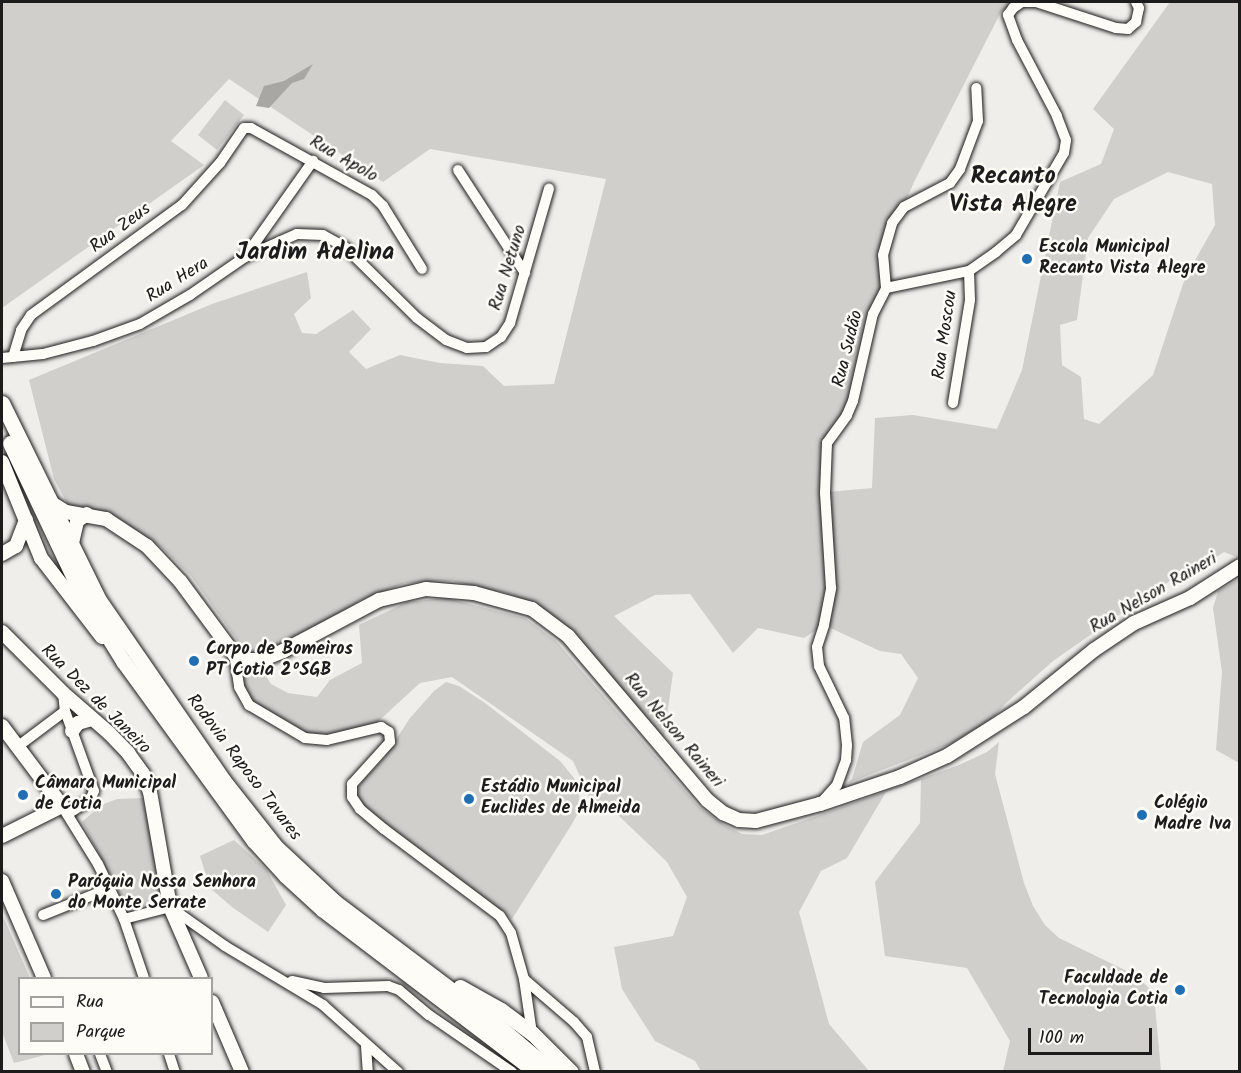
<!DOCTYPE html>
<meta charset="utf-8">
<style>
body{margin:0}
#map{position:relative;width:1241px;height:1073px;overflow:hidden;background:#f0eeea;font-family:Kalam,sans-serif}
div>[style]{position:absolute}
.green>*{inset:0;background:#d0cfcc}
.water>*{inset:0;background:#a8a7a3}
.roads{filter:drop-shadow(0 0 2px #1c1c1c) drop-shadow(0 0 2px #1c1c1c)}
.minor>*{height:10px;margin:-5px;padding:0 5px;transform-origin:5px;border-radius:5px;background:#fdfcf7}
.major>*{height:14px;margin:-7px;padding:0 7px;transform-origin:7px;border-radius:7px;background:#fdfcf7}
.highway>*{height:15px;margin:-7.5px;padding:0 7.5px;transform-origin:7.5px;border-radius:7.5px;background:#fdfcf7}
.dots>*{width:16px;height:16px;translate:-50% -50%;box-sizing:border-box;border:3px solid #fdfcf7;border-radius:50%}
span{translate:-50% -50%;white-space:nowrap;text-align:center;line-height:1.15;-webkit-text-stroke:5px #fdfcf7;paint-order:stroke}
.street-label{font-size:18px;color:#1c1c1c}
.poi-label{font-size:18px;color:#1c1c1c;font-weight:700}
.left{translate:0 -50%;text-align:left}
.right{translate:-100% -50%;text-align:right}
.district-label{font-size:24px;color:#1c1c1c;font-weight:700}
.frame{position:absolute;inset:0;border:3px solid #1c1c1c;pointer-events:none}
.legend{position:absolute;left:18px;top:977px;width:195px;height:78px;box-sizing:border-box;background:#fdfcf7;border:2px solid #a3a29f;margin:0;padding:8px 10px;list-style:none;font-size:18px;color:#1c1c1c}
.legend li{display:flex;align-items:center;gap:12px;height:30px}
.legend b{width:30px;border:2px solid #a3a29f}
.scale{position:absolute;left:1028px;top:1028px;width:124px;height:27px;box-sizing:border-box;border:3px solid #1c1c1c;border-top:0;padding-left:8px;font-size:18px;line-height:21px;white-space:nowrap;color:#1c1c1c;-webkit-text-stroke:4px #fdfcf7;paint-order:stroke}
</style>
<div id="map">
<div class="green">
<div style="clip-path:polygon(evenodd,2px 2px,1011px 2px,1001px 12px,914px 182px,883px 255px,886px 288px,853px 401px,827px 443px,828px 492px,872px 488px,875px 418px,913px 415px,997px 429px,1022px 370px,1060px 182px,1101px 164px,1114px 129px,1093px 109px,1170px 2px,1239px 2px,1239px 558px,1224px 552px,1212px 560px,1187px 570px,1136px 603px,1053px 661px,1006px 703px,990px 721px,950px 744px,848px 783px,852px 779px,863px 742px,900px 715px,918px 678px,901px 654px,880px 651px,824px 625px,804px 638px,758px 628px,733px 653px,690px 594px,655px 595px,614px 616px,673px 673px,664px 737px,563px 626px,537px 605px,510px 594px,452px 581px,405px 583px,359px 601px,300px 641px,266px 653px,254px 653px,242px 647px,191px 576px,161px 547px,139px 532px,112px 520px,69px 507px,54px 479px,29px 380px,212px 304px,307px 272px,311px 298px,294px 314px,302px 333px,316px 334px,353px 310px,371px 329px,349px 352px,366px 369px,400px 355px,440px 363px,483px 366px,504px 386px,554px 384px,606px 179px,430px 149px,383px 182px,229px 79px,171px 141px,204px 165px,2px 308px,2px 2px,1168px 172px,1212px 184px,1215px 225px,1185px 278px,1153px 375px,1099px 424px,1084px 419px,1081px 377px,1062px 365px,1060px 325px,1077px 320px,1088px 238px,1114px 199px,1168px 172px)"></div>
<div style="clip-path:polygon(225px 100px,244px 115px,217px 150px,198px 135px)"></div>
<div style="clip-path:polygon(1239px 579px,1239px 763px,1216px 750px,1222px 672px,1213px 608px,1218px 591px)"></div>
<div style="clip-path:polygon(446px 598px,525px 618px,556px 641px,699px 807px,723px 824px,742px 834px,762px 835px,828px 812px,959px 765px,987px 752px,999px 742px,995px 774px,1024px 883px,1033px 906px,1045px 925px,1059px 938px,1135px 975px,1149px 988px,1155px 1006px,1161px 1071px,1003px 1071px,1010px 1041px,967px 968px,885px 956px,875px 882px,920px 823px,921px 780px,886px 792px,847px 858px,821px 871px,799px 912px,829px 1024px,869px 1071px,701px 1071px,695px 1061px,655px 1041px,622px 989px,614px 947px,673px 936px,687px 897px,667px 862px,617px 814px,590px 799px,573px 761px,452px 677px,420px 683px,372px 727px,356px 733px,306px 737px,250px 703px,239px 685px,240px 673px,263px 671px,271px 684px,288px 693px,317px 697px,330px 680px,362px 663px,359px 625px,407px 602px)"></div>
<div style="clip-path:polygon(446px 682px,459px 686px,485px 703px,560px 761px,574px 778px,579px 793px,580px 809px,572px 824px,512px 919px,361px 806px,357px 792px,362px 781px,384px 758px,410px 718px,434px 691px)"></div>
<div style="clip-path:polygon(143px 798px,161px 887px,160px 902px,128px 907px,124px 904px,82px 822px,101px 805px,117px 799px)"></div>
<div style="clip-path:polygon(234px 840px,266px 869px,286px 905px,268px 932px,232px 907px,210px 888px,200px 856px)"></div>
<div style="clip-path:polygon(2px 914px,30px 978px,20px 978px,20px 1054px,49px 1054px,14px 1063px,2px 1032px)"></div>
</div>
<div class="water">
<div style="clip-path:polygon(313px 64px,304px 79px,292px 83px,269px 108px,256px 106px,264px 86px,284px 81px)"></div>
</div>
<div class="roads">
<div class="minor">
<div style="left:458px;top:170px;width:123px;rotate:57deg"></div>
<div style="left:245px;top:257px;width:57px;rotate:-23.9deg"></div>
<div style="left:297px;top:234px;width:26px;rotate:2deg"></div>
<div style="left:323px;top:235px;width:26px;rotate:29deg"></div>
<div style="left:346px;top:248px;width:100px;rotate:44.6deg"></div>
<div style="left:417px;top:318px;width:36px;rotate:37deg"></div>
<div style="left:446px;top:340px;width:22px;rotate:21deg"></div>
<div style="left:467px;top:348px;width:19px;rotate:-3deg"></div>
<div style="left:486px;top:347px;width:18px;rotate:-34deg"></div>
<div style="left:501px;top:337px;width:17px;rotate:-57deg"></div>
<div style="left:510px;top:323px;width:140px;rotate:-73.8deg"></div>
<div style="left:886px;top:288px;width:85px;rotate:-11.6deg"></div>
<div style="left:969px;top:271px;width:33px;rotate:-35deg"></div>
<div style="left:996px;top:252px;width:26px;rotate:-40deg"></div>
<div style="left:1016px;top:235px;width:95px;rotate:-59.7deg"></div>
<div style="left:1064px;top:153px;width:13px;rotate:-81deg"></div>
<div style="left:1066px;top:140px;width:26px;rotate:-111deg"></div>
<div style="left:1057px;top:116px;width:86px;rotate:-117.8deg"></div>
<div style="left:1017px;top:40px;width:27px;rotate:-110deg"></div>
<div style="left:1008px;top:15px;width:9px;rotate:-54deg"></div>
<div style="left:1013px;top:8px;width:11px;rotate:-34deg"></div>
<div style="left:1022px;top:2px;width:14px"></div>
<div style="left:1036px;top:2px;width:84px;rotate:18deg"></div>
<div style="left:1116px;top:28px;width:12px;rotate:5deg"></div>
<div style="left:1128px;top:29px;width:11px;rotate:-41deg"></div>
<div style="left:1136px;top:22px;width:14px;rotate:-78deg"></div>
<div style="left:1139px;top:8px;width:7px;rotate:-117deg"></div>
<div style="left:886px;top:288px;width:33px;rotate:-95deg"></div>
<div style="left:883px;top:255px;width:33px;rotate:-74deg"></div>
<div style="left:892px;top:223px;width:20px;rotate:-53deg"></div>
<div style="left:904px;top:207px;width:52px;rotate:-27.6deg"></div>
<div style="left:950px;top:183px;width:17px;rotate:-54deg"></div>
<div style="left:960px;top:169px;width:51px;rotate:-69.4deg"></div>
<div style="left:978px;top:121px;width:33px;rotate:-93deg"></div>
<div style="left:13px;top:357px;width:28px;rotate:-73deg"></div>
<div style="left:21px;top:330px;width:18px;rotate:-56deg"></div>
<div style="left:31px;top:315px;width:187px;rotate:-36.1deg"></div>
<div style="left:182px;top:205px;width:57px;rotate:-47.9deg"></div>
<div style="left:220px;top:163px;width:42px;rotate:-55.6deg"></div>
<div style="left:244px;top:128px;width:7px"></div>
<div style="left:251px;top:128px;width:138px;rotate:29deg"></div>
<div style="left:372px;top:195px;width:16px;rotate:45deg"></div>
<div style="left:383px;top:206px;width:74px;rotate:58.2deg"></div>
<div style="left:2px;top:358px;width:41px;rotate:-5.6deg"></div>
<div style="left:43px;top:354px;width:52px;rotate:-14.6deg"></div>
<div style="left:93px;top:341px;width:50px;rotate:-19.9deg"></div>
<div style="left:140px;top:324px;width:58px;rotate:-30.1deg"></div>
<div style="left:190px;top:295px;width:67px;rotate:-34.6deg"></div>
<div style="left:245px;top:257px;width:118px;rotate:-54.7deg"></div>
<div style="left:953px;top:403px;width:104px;rotate:-80.6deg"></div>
<div style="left:970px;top:300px;width:29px;rotate:-92deg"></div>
<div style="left:234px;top:654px;width:33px;rotate:81deg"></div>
<div style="left:239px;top:687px;width:21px;rotate:61deg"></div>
<div style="left:249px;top:705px;width:65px;rotate:30.5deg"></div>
<div style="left:305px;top:738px;width:22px;rotate:5deg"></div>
<div style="left:327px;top:740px;width:56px;rotate:-13.5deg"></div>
<div style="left:381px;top:727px;width:9px;rotate:32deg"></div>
<div style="left:389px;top:732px;width:10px;rotate:84deg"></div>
<div style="left:390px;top:742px;width:57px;rotate:132.1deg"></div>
<div style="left:352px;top:784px;width:13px;rotate:90deg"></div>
<div style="left:352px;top:797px;width:14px;rotate:56deg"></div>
<div style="left:360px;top:809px;width:31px;rotate:40deg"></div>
<div style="left:384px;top:829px;width:145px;rotate:36.9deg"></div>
<div style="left:500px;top:916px;width:20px;rotate:57deg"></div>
<div style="left:511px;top:933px;width:48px;rotate:74.2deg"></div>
<div style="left:524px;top:979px;width:66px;rotate:40.7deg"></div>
<div style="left:574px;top:1022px;width:20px;rotate:49deg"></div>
<div style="left:587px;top:1037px;width:36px;rotate:77deg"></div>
<div style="left:63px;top:693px;width:18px;rotate:84deg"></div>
<div style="left:65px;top:711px;width:85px;rotate:70.1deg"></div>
<div style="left:94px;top:791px;width:10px;rotate:114deg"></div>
<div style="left:90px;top:800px;width:26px;rotate:148deg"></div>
<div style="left:17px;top:747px;width:60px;rotate:-36.9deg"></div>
<div style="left:820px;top:804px;width:25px;rotate:-48deg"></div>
<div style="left:837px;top:785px;width:27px;rotate:-70deg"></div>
<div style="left:846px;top:760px;width:15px;rotate:-86deg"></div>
<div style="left:847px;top:745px;width:27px;rotate:-96deg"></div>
<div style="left:844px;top:718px;width:58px;rotate:-115.7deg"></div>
<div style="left:819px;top:666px;width:19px;rotate:-96deg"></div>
<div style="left:817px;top:647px;width:23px;rotate:-72deg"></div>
<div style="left:824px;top:625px;width:38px;rotate:-79deg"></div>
<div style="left:831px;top:588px;width:95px;rotate:-93.6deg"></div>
<div style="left:825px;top:493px;width:50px;rotate:-87.7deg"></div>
<div style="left:827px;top:443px;width:34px;rotate:-54deg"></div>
<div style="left:847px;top:415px;width:15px;rotate:-67deg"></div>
<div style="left:853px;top:401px;width:89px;rotate:-77.1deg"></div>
<div style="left:873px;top:314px;width:29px;rotate:-63deg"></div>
<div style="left:62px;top:806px;width:68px;rotate:58.2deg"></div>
<div style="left:98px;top:864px;width:61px;rotate:64.7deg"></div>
<div style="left:124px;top:919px;width:62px;rotate:71.3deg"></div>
<div style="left:43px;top:915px;width:72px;rotate:-21.9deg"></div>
<div style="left:124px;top:919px;width:48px;rotate:-14.6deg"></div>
<div style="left:170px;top:907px;width:67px;rotate:35.3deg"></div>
<div style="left:225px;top:946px;width:114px;rotate:31deg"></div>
<div style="left:323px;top:1005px;width:101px;rotate:41.8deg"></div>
<div style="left:524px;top:979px;width:55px;rotate:81.6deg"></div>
<div style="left:292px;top:981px;width:33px;rotate:12deg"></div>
<div style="left:324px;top:988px;width:64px;rotate:-1.8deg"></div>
<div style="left:388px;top:986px;width:12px;rotate:20deg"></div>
<div style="left:399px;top:990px;width:39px;rotate:40deg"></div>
<div style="left:429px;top:1015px;width:101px;rotate:34.5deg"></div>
<div style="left:366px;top:1046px;width:26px;rotate:86deg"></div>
<div style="left:100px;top:1054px;width:19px;rotate:69deg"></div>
<div style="left:169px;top:1054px;width:19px;rotate:72deg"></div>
</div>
<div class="major">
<div style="left:2px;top:462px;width:104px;rotate:67.9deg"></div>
<div style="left:41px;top:558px;width:100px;rotate:52.3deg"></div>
<div style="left:53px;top:504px;width:15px;rotate:32deg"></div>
<div style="left:66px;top:512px;width:41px;rotate:9.9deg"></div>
<div style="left:106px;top:519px;width:49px;rotate:33.4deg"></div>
<div style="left:147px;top:546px;width:48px;rotate:46.7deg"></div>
<div style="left:180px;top:581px;width:91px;rotate:53.5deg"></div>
<div style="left:234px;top:654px;width:17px;rotate:21deg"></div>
<div style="left:250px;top:660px;width:11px"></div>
<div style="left:261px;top:660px;width:24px;rotate:-22deg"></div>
<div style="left:283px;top:651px;width:109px;rotate:-28deg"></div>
<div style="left:379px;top:600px;width:48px;rotate:-13.2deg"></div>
<div style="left:426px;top:589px;width:48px;rotate:4.8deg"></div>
<div style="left:474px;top:593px;width:60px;rotate:15.4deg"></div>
<div style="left:532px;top:609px;width:45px;rotate:36.9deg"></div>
<div style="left:568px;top:636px;width:215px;rotate:49.7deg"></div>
<div style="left:707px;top:800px;width:21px;rotate:39deg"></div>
<div style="left:723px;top:813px;width:17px;rotate:24deg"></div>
<div style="left:739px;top:820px;width:17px;rotate:3deg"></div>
<div style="left:756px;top:821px;width:66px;rotate:-14.9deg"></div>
<div style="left:820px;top:804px;width:84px;rotate:-18.6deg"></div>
<div style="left:900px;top:777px;width:51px;rotate:-24.1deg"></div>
<div style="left:947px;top:756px;width:91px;rotate:-32.5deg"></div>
<div style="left:1024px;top:707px;width:90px;rotate:-39.2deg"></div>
<div style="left:1094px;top:650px;width:48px;rotate:-34deg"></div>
<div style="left:1134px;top:623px;width:61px;rotate:-24.1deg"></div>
<div style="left:1190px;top:598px;width:59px;rotate:-32.6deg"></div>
<div style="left:72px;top:543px;width:23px;rotate:-77deg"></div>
<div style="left:77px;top:521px;width:12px;rotate:-35deg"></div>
<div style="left:2px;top:554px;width:16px;rotate:-30deg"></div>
<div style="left:16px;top:546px;width:28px;rotate:-69deg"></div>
<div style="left:2px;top:632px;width:86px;rotate:45deg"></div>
<div style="left:63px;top:693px;width:61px;rotate:41deg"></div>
<div style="left:109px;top:733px;width:28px;rotate:46deg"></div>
<div style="left:128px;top:753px;width:26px;rotate:54deg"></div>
<div style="left:143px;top:774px;width:19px;rotate:69deg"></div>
<div style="left:150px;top:792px;width:117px;rotate:80.1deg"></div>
<div style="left:170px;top:907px;width:77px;rotate:66.4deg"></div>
<div style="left:2px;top:726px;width:100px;rotate:53.1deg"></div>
<div style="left:62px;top:806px;width:67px;rotate:153.4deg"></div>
<div style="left:72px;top:731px;width:10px;rotate:-53deg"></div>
<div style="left:78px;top:723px;width:15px;rotate:-16deg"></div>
<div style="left:2px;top:881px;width:106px;rotate:66.6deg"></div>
<div style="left:212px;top:1002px;width:76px;rotate:66.8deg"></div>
<div style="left:76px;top:1054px;width:19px;rotate:69deg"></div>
</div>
<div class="highway">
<div style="left:2px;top:403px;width:220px;rotate:63.8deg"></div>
<div style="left:99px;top:600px;width:219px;rotate:55.4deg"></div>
<div style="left:223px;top:780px;width:85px;rotate:51.7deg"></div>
<div style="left:276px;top:847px;width:81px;rotate:43deg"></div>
<div style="left:335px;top:902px;width:201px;rotate:37.1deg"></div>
<div style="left:495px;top:1023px;width:76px;rotate:40.2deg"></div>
<div style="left:10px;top:443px;width:168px;rotate:64.7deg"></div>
<div style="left:82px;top:595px;width:78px;rotate:58.2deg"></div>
<div style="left:123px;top:661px;width:223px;rotate:54deg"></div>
<div style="left:254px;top:841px;width:47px;rotate:47.6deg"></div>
<div style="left:286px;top:876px;width:49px;rotate:42.5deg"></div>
<div style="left:322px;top:909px;width:269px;rotate:37.3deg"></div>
<div style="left:460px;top:987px;width:47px;rotate:29.3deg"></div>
<div style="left:501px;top:1010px;width:39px;rotate:37deg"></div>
<div style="left:532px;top:1033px;width:55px;rotate:45deg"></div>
</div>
</div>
<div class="dots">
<div style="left:1027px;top:259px;background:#1f6fb2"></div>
<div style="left:194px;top:661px;background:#1f6fb2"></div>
<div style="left:23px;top:795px;background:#1f6fb2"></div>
<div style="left:469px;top:799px;background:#1f6fb2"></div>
<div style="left:1142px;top:815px;background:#1f6fb2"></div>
<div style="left:56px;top:894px;background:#1f6fb2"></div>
<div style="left:1180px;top:990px;background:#1f6fb2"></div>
</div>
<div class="street-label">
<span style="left:343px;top:160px;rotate:30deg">Rua Apolo</span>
<span style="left:121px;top:229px;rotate:-37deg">Rua Zeus</span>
<span style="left:509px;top:268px;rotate:-73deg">Rua Netuno</span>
<span style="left:178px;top:281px;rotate:-32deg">Rua Hera</span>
<span style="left:946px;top:335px;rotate:-82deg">Rua Moscou</span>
<span style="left:849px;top:349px;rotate:-76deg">Rua Sudão</span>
<span style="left:1154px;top:594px;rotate:-30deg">Rua Nelson Raineri</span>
<span style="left:95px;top:700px;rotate:45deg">Rua Dez de Janeiro</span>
<span style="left:673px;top:731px;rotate:50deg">Rua Nelson Raineri</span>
<span style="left:243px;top:768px;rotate:53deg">Rodovia Raposo Tavares</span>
</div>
<div class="poi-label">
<span class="left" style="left:1039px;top:259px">Escola Municipal<br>Recanto Vista Alegre</span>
<span class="left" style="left:206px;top:661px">Corpo de Bomeiros<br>PT Cotia 2ºSGB</span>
<span class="left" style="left:35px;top:795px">Câmara Municipal<br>de Cotia</span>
<span class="left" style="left:481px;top:799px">Estádio Municipal<br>Euclides de Almeida</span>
<span class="left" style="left:1154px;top:815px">Colégio<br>Madre Iva</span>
<span class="left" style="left:68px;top:894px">Paróquia Nossa Senhora<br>do Monte Serrate</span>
<span class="right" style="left:1168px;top:990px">Faculdade de<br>Tecnologia Cotia</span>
</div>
<div class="district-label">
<span style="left:1013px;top:191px">Recanto<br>Vista Alegre</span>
<span style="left:315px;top:253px">Jardim Adelina</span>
</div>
<div class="frame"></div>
<ul class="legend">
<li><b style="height:8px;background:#fdfcf7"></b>Rua</li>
<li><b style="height:16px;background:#d0cfcc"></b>Parque</li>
</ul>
<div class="scale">100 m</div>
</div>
